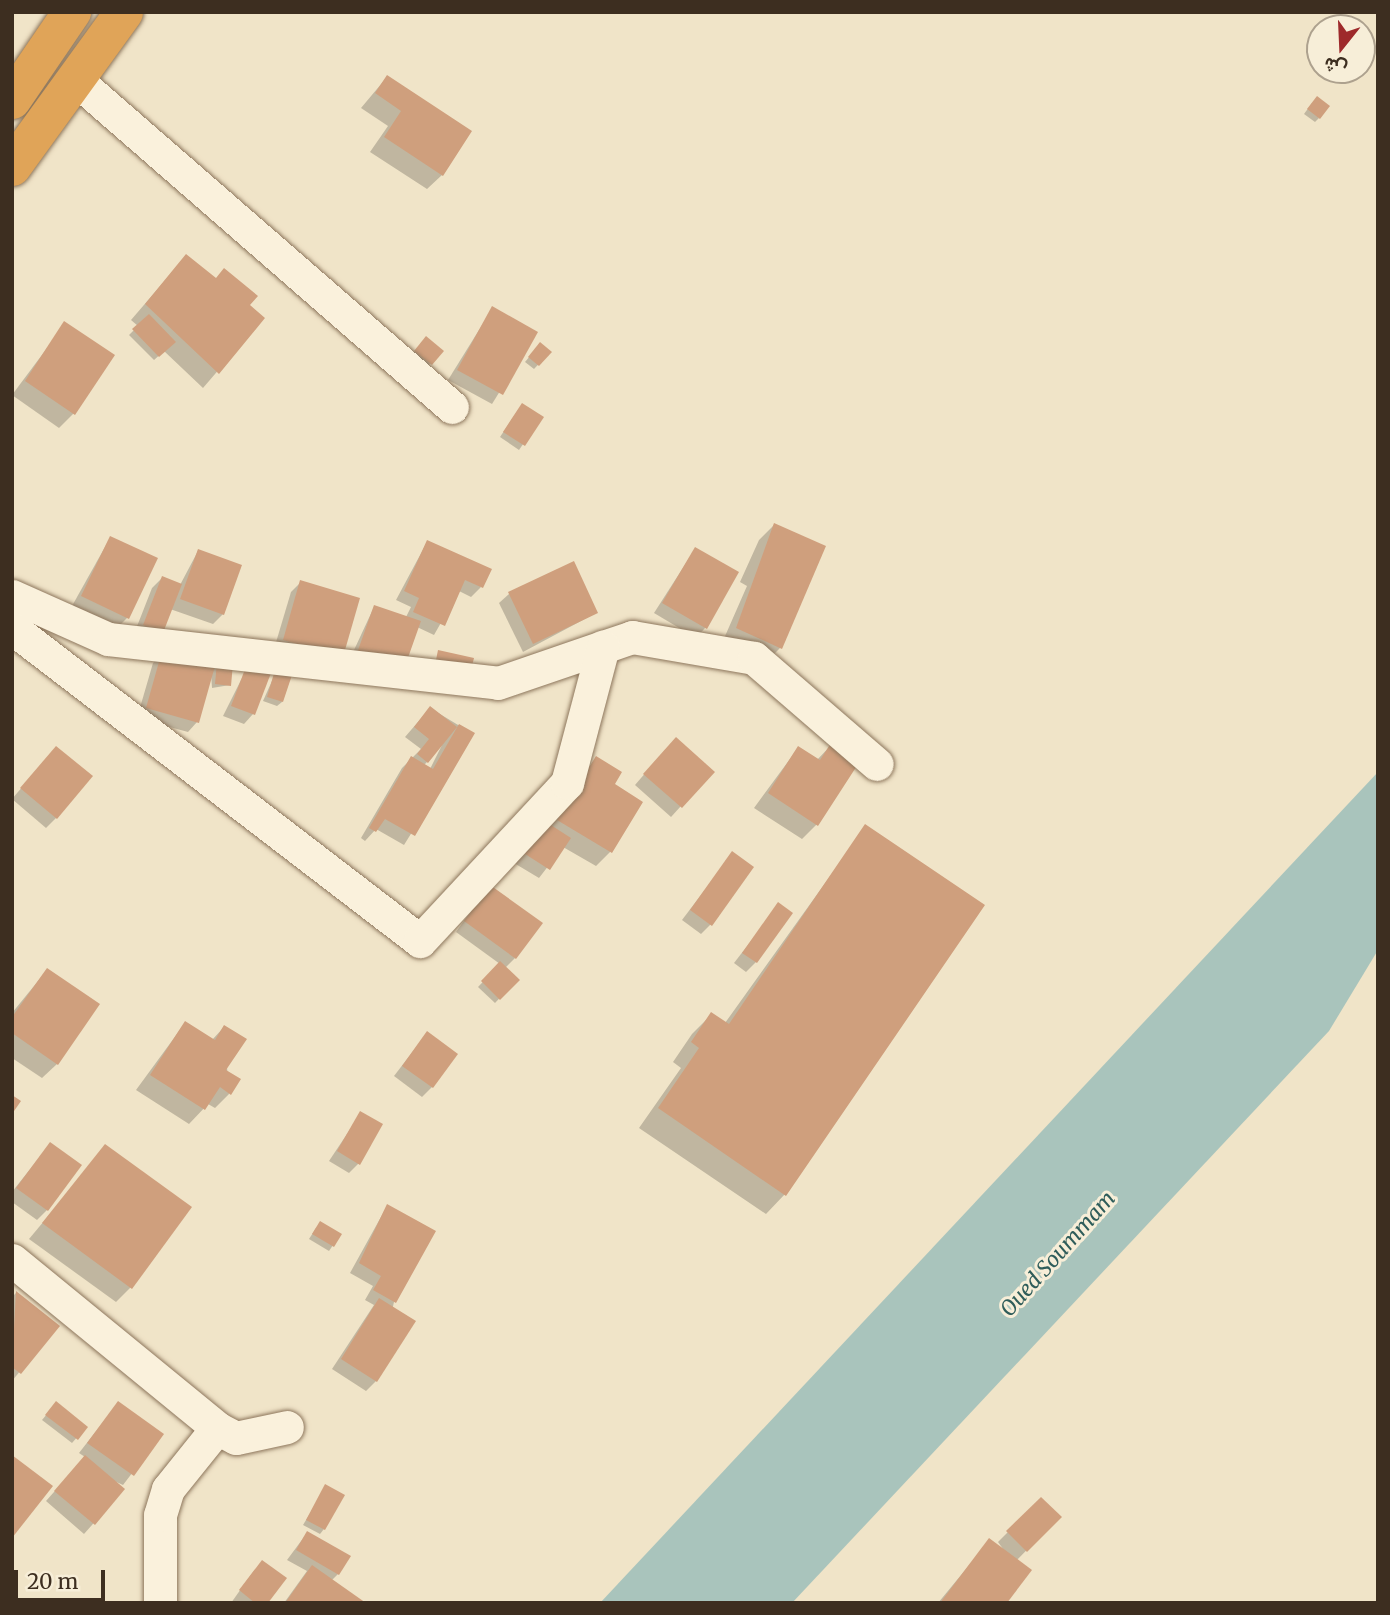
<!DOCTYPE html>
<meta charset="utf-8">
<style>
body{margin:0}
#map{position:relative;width:1390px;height:1615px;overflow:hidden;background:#f0e4c8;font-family:Merriweather,Vazirmatn,serif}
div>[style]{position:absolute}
.water>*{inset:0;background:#a9c4bc}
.shadow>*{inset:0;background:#0003}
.building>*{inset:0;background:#cf9f7d}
.roads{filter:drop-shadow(0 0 2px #8d765c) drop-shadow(0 0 2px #8d765c)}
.street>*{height:33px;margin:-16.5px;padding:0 16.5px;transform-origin:16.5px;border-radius:16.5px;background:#faf1dc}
.highway>*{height:38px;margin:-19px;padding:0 19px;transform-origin:19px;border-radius:19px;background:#e0a458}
span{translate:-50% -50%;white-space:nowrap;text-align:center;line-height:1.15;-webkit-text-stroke:6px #f7eed8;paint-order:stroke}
.water-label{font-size:21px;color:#2f5d5a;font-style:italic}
.frame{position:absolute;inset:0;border:14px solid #3d2e20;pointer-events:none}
.north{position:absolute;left:1306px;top:14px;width:70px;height:70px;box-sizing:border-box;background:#f7eed8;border:2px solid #ada18e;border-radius:50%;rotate:198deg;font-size:19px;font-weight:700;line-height:28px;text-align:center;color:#3d2e20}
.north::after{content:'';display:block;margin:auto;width:24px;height:32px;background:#9e2a2b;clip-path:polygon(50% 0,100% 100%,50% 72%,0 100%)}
.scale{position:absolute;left:14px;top:1570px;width:91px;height:32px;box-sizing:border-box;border:4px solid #3d2e20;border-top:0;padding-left:9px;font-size:21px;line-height:24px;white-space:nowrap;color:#3d2e20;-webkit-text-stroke:5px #f7eed8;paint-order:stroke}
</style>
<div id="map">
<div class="water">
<div style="clip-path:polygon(1378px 772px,1378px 950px,1329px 1031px,792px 1603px,600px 1603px)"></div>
</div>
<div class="shadow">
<div style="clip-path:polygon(387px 77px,442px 175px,427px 189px,370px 152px,388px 126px,361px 108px)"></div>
<div style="clip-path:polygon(1312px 103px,1319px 118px,1315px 122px,1304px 114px)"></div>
<div style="clip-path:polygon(186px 256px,263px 318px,203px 388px,164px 351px,154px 360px,129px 335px,138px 326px,131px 320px)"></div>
<div style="clip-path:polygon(492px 309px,536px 333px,492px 404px,448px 380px)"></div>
<div style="clip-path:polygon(65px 324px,74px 413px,59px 428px,12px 395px)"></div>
<div style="clip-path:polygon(422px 343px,441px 351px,426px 368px,411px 356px)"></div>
<div style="clip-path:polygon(540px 344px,550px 352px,534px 369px,525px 362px)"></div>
<div style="clip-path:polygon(518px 410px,541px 418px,519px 450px,500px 437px)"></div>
<div style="clip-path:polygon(774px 525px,780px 648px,766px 662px,722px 643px,747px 586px,740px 582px,759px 540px)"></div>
<div style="clip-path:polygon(110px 538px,127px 618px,117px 628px,72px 606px)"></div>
<div style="clip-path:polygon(427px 542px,481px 587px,471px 597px,459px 591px,434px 635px,417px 627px,348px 663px,374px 607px,406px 617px,411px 607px,396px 600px)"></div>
<div style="clip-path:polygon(695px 549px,705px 628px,696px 638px,654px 613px)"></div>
<div style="clip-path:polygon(198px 551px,223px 614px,213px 624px,170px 609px,161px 632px,134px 634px,152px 588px,162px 578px,180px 585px)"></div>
<div style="clip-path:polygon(301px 582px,341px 656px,274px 649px,291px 592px)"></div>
<div style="clip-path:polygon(509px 594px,596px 613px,523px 652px,499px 603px)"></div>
<div style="clip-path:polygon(163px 653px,218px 664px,230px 685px,212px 688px,211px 673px,197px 722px,188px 732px,137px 718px,153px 663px)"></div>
<div style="clip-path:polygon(248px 666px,253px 714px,244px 724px,223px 716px)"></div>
<div style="clip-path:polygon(276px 672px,282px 702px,277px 706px,263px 701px)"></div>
<div style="clip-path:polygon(evenodd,430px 708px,473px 734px,404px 845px,376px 829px,365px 841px,361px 838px,402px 768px,421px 749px,405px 737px,430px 708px,443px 743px,430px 769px,424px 765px,427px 762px,443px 743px)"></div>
<div style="clip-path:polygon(834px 742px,817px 824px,802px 839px,754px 808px,798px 748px,817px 760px)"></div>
<div style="clip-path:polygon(666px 749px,712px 772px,671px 817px,635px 785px)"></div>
<div style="clip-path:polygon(47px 758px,56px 818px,46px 828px,12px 799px)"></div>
<div style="clip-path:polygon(596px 758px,612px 785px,611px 851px,596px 866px,563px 847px,539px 878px,514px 863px)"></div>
<div style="clip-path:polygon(866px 826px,785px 1194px,766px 1214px,639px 1128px,681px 1068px,673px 1062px,692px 1034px,712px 1014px,725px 1023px)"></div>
<div style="clip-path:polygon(732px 854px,711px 924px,701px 934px,682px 920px)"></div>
<div style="clip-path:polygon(481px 897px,515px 958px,505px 968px,517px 980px,495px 1003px,478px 987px,500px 964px,456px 932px)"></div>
<div style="clip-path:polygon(779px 905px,756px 962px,746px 972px,734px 963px)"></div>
<div style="clip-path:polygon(47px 970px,57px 1064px,42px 1078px,12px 1058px,12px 1013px)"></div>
<div style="clip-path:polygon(185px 1023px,212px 1040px,224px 1027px,229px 1094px,215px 1108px,208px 1104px,189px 1124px,136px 1090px)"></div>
<div style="clip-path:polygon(427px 1033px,432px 1087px,422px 1097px,394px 1076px)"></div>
<div style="clip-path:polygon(361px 1113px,359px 1163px,349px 1173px,329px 1161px)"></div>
<div style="clip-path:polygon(50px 1144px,47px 1210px,37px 1220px,12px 1202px,12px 1192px)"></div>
<div style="clip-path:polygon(106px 1147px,131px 1287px,116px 1302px,29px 1239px)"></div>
<div style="clip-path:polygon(387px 1206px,394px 1302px,376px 1381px,366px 1391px,332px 1369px,374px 1305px,365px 1300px,373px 1286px,350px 1273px)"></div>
<div style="clip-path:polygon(316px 1228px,340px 1235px,329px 1251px,309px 1239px)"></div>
<div style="clip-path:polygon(16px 1293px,57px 1326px,12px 1381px,12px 1297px)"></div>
<div style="clip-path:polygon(118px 1403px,162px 1434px,123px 1485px,112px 1480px,123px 1490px,84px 1534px,46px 1501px,85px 1457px,79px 1453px)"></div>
<div style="clip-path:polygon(52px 1408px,86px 1427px,72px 1443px,42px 1420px)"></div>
<div style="clip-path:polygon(326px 1487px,324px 1529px,320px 1534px,303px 1525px)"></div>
<div style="clip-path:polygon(1041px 1499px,1059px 1517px,1016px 1561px,1005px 1603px,938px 1603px,989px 1541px,1006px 1553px,998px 1542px)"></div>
<div style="clip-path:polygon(307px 1533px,338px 1574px,331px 1581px,363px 1603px,284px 1603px,307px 1571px,287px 1560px)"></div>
<div style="clip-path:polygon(263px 1562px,266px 1603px,231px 1603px,253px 1572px)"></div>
</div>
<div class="building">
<div style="clip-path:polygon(387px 75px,472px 131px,443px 176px,384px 137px,401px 111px,375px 93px)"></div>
<div style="clip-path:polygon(1317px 96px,1330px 106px,1320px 119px,1307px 109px)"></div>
<div style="clip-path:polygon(186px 254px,216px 278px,224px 268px,258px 296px,250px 305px,265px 318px,219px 374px,145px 304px)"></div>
<div style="clip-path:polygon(492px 306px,538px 332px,503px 395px,457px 370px)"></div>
<div style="clip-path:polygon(149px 314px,176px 342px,159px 357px,132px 329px)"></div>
<div style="clip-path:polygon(64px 321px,115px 355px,75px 415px,25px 381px)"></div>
<div style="clip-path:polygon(426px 336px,444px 351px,432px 365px,414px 351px)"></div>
<div style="clip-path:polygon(540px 342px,552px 352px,539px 366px,528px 357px)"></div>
<div style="clip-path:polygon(522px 403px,544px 417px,525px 446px,503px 432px)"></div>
<div style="clip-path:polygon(774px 523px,826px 546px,782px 649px,736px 628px)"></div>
<div style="clip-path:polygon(110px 536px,158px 558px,129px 619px,81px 596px)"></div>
<div style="clip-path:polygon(427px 540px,492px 569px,483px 588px,465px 580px,445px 626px,413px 612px,419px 598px,404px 591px)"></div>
<div style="clip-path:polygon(695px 547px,739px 572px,707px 629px,662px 603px)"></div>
<div style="clip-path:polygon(198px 549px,242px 565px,224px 615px,180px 599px)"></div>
<div style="clip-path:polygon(574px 561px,598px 613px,533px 644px,508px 592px)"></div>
<div style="clip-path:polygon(162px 576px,182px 584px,163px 633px,143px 625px)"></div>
<div style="clip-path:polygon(300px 580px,360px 598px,343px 657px,283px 640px)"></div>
<div style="clip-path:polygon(374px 605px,421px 621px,404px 669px,357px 653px)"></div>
<div style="clip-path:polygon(438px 650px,474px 658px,469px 677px,434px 670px)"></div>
<div style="clip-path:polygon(162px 651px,215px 666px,199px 723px,146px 708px)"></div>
<div style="clip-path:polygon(217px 662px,233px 663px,231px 686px,215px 684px)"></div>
<div style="clip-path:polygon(247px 664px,271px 673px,255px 715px,231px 706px)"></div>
<div style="clip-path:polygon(275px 670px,292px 675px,283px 702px,267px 697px)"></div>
<div style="clip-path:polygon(430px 706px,457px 727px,428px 763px,417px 754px,429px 739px,414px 727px)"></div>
<div style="clip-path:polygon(459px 724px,475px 733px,415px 836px,385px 819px,376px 832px,369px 828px,411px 756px,433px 769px)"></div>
<div style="clip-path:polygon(676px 737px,715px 772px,682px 808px,643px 774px)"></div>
<div style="clip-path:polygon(833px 740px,862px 758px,818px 826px,768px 793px,798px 746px,820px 760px)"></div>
<div style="clip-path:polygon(56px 746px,93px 776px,57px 819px,20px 788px)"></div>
<div style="clip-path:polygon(596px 756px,622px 772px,615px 784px,643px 802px,612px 853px,557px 820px)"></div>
<div style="clip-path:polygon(543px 820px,571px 838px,550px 870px,522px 852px)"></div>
<div style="clip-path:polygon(865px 824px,985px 905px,786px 1196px,658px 1108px,699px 1048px,691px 1042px,711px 1012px,729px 1024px)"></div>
<div style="clip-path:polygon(732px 851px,754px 867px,712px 926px,690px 910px)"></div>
<div style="clip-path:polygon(490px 885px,543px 923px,516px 959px,464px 921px)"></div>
<div style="clip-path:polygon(778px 902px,793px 913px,757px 963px,742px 953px)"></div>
<div style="clip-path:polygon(500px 961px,520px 980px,500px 1000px,481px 981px)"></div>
<div style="clip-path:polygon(47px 968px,100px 1004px,58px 1065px,12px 1033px,12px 1017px)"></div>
<div style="clip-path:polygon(185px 1021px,215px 1040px,224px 1025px,247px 1039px,226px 1070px,241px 1079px,231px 1095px,220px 1087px,205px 1110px,150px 1075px)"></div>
<div style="clip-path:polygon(427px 1031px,458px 1054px,433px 1088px,402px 1066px)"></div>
<div style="clip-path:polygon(12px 1095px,21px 1101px,12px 1114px)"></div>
<div style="clip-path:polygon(360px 1111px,383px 1124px,360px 1165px,337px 1151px)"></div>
<div style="clip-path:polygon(50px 1142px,82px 1165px,48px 1211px,16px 1188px)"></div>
<div style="clip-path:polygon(105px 1144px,192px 1207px,132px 1289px,42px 1223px)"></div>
<div style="clip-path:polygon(387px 1204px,436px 1231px,396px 1303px,373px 1290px,381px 1276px,359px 1263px)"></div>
<div style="clip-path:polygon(320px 1221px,342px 1234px,334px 1247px,312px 1234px)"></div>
<div style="clip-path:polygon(16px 1291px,60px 1326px,21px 1374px,12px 1367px)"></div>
<div style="clip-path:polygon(379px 1298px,416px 1321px,377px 1382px,341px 1359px)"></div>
<div style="clip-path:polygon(56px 1401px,88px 1427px,78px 1440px,45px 1415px)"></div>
<div style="clip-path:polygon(118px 1401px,164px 1434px,134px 1476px,87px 1443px)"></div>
<div style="clip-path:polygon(12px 1455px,53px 1486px,12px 1538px)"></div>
<div style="clip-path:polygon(85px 1455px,125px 1489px,95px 1525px,54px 1491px)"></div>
<div style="clip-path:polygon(325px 1484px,345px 1495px,325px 1530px,306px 1520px)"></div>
<div style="clip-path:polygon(1041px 1497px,1062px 1517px,1027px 1552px,1006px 1531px)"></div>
<div style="clip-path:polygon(307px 1531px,351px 1556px,339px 1575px,296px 1550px)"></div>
<div style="clip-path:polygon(989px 1538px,1032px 1570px,1007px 1603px,940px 1603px)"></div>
<div style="clip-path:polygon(262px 1560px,287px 1578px,268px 1603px,255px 1603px,239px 1590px)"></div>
<div style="clip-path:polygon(312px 1565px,366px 1603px,285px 1603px)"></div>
</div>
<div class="roads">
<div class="street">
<div style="left:74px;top:78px;width:501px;rotate:41.04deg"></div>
<div style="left:12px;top:596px;width:105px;rotate:24.1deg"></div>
<div style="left:108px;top:639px;width:392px;rotate:6.4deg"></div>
<div style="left:498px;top:683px;width:142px;rotate:-18.9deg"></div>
<div style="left:632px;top:637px;width:124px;rotate:9.8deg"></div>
<div style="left:754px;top:658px;width:162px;rotate:40.8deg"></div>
<div style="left:12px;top:628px;width:514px;rotate:37.49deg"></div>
<div style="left:420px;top:941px;width:216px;rotate:-47.1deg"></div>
<div style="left:567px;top:783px;width:141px;rotate:-75.2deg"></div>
<div style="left:12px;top:1260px;width:265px;rotate:39.3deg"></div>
<div style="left:217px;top:1428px;width:21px;rotate:28deg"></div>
<div style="left:236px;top:1438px;width:52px;rotate:-12.2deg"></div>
<div style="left:160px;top:1603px;width:88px;rotate:-90deg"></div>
<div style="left:160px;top:1515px;width:27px;rotate:-73deg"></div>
<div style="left:168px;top:1489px;width:78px;rotate:-51.2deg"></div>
</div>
<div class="highway">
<div style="left:12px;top:100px;width:107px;rotate:-55.7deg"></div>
<div style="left:12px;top:167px;width:191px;rotate:-54.1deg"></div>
</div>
</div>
<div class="water-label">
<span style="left:1058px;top:1254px;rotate:-48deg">Oued Soummam</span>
</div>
<div class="frame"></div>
<div class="north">ش</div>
<div class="scale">20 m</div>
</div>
